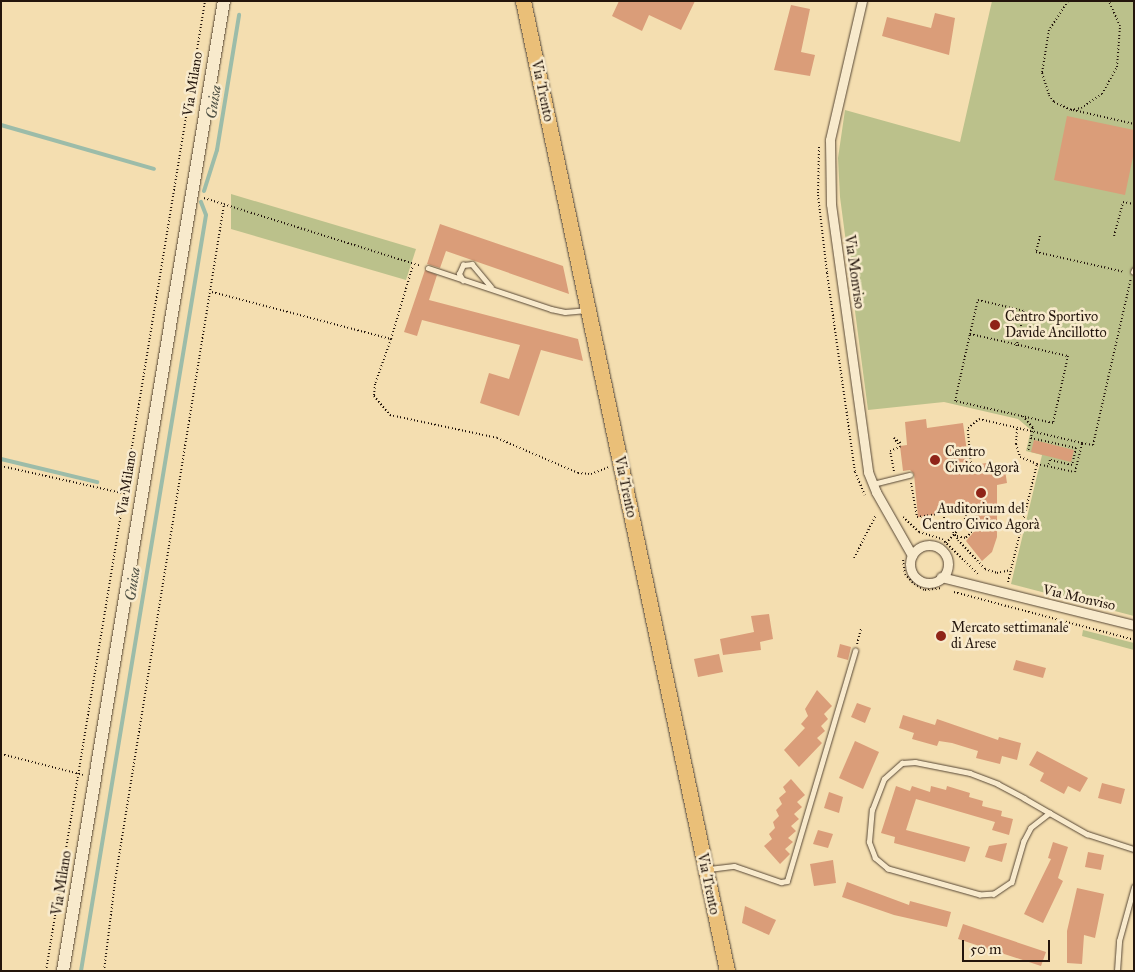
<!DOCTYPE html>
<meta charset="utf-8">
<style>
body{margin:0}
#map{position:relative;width:1135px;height:972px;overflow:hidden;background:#f4deb0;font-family:"IM FELL Great Primer",serif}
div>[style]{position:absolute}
.green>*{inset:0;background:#bbc18b}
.stream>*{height:4px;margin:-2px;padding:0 2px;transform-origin:2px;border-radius:2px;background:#9cbca9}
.building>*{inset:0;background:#da9d79}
.path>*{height:2px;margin-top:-1px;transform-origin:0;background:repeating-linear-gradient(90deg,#23150c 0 1px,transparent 0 3.5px)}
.roads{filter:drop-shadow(0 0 1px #574735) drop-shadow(0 0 1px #574735)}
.lane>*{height:4.5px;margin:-2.25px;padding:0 2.25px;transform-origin:2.25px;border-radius:2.25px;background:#f8eacc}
.street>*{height:9px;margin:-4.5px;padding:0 4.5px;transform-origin:4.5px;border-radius:4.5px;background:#f8eacc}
.street>.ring{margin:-4.5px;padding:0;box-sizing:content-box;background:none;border:9px solid #f8eacc;border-radius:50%}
.secondary>*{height:12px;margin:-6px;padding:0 6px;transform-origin:6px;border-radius:6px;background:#f8eacc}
.primary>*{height:15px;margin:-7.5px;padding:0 7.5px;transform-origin:7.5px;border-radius:7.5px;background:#eabf78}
.dots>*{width:14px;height:14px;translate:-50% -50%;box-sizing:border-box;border:2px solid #f8eacc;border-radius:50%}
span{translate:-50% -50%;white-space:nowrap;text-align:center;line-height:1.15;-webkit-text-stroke:5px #f8eacc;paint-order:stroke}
.street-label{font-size:14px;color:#23150c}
.poi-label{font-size:14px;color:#23150c}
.left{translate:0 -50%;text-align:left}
.water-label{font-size:15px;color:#4d4f43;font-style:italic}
.frame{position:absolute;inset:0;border:2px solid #23150c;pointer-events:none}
.scale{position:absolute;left:962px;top:940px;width:88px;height:22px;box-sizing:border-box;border:2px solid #23150c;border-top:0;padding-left:6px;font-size:15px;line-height:18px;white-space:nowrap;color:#23150c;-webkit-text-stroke:4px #f8eacc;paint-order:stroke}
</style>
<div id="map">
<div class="green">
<div style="clip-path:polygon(992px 1px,1134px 1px,1134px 616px,1011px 584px,1042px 455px,1026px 451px,1031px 430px,1018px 419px,944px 402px,868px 410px,840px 197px,838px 158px,845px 110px,960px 142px)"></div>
<div style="clip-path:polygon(231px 194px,416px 249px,406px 280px,231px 229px)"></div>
<div style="clip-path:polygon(1083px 630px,1134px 643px,1134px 650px,1082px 636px)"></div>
</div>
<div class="stream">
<div style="left:1px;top:125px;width:159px;rotate:16deg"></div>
<div style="left:204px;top:191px;width:43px;rotate:-72.4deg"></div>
<div style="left:217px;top:150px;width:137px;rotate:-80.7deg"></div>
<div style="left:1px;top:459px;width:99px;rotate:13.5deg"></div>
<div style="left:81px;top:971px;width:766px;rotate:-80.61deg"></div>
<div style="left:206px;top:215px;width:14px;rotate:-111deg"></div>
</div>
<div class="building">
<div style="clip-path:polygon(619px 1px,695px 1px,681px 30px,649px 15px,642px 31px,612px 16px)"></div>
<div style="clip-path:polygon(791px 5px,810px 9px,801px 52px,815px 55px,810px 76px,774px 70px)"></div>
<div style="clip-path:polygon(935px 13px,955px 18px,949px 55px,882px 36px,887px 17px,931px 28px)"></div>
<div style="clip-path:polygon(1067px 116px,1134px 130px,1134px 152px,1125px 195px,1054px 180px)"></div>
<div style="clip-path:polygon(440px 224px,563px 266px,569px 294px,446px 251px,440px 268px,427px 264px)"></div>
<div style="clip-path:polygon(425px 270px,437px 275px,429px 300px,578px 339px,583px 361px,541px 350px,519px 416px,480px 403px,489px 373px,509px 379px,520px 345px,422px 320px,417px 336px,404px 332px)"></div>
<div style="clip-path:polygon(926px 419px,927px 428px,963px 423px,969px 466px,992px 462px,994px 472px,1005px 470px,1007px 483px,997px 485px,997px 537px,992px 552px,982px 561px,966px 541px,977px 528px,975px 508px,918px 517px,914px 474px,910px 470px,903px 471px,900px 446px,907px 445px,905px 422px)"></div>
<div style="clip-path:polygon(1034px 440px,1074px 450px,1071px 462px,1031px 452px)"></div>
<div style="clip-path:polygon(769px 614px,773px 639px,760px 642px,761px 650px,723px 655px,720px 639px,754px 632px,751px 616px)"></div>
<div style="clip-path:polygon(840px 644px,851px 647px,848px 660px,837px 657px)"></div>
<div style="clip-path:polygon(719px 654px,723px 672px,698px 677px,694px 659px)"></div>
<div style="clip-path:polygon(1016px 660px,1046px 668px,1043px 678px,1013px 670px)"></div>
<div style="clip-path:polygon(817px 690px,832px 706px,824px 714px,828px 719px,821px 726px,825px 731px,817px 738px,822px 743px,799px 767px,784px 750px,805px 728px,801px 724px,808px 716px,805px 709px)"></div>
<div style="clip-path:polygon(857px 703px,871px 708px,865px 723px,851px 717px)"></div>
<div style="clip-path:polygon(903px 715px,935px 725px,937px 719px,998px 740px,999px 737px,1021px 743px,1017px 760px,1002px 756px,1000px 764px,976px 758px,978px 751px,952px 743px,939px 741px,937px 746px,912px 739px,914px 733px,899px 728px)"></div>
<div style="clip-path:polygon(855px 741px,879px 752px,863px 789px,839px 778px)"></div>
<div style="clip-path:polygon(1037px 751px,1088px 778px,1080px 792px,1068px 786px,1064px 794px,1040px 781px,1044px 773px,1029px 765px)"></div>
<div style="clip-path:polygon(791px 779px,805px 795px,797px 802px,802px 807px,794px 814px,799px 819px,791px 826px,796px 831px,788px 838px,793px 842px,785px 849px,790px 854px,780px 864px,764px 846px,772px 839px,769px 834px,775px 828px,773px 822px,779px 816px,776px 810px,782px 804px,779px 798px,786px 792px,783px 787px)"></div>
<div style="clip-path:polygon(1102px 783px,1125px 789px,1121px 804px,1098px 798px)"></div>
<div style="clip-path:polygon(896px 786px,910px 791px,912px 786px,930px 792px,931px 786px,946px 790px,947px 786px,970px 793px,969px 797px,983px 801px,982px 806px,1002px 811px,1001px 816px,1013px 819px,1009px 835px,992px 830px,995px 822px,916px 799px,906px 830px,970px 847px,965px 862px,894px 843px,895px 837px,881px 833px)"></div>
<div style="clip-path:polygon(829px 792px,843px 797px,839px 813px,824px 808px)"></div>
<div style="clip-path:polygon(818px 830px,833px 834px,828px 848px,813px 844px)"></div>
<div style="clip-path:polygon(1053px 842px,1068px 847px,1058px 878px,1063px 881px,1043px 923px,1024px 914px,1051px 859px,1048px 858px)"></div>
<div style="clip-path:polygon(1007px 843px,1002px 862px,985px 857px,989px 846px)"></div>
<div style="clip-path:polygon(1088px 852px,1104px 855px,1101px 870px,1085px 867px)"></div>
<div style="clip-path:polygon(833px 860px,836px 883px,814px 886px,810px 864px)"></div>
<div style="clip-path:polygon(847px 882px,909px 905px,910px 901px,951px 912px,947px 927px,894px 915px,842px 897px)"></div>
<div style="clip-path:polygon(1077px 888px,1104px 894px,1095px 938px,1084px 935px,1082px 964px,1067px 963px,1067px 931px)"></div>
<div style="clip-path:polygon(745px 906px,776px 920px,769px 935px,742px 923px)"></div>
<div style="clip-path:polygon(963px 924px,1046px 952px,1041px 966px,958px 939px)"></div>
</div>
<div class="path">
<div style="left:572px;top:1px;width:3px;rotate:90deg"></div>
<div style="left:1068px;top:1px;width:35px;rotate:123deg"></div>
<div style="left:1049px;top:30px;width:44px;rotate:99.2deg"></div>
<div style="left:1042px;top:73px;width:23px;rotate:72deg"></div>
<div style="left:1049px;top:95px;width:9px;rotate:54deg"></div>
<div style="left:1054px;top:102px;width:19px;rotate:25deg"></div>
<div style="left:1071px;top:110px;width:10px;rotate:-11deg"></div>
<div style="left:1081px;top:108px;width:25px;rotate:-34deg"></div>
<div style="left:1102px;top:94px;width:31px;rotate:-61deg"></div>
<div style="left:1117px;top:67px;width:41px;rotate:-85.8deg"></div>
<div style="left:1120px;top:26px;width:27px;rotate:-114deg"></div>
<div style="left:1073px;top:110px;width:63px;rotate:12.9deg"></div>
<div style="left:819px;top:147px;width:48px;rotate:91.2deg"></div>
<div style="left:818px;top:195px;width:79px;rotate:83.4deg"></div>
<div style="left:827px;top:273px;width:201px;rotate:82deg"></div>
<div style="left:855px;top:472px;width:25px;rotate:67deg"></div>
<div style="left:204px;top:198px;width:227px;rotate:17.4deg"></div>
<div style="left:1040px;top:236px;width:16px;rotate:104deg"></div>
<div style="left:1036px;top:252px;width:91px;rotate:12.7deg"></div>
<div style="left:1114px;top:236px;width:35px;rotate:-75deg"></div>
<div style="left:1123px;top:202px;width:11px;rotate:10deg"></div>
<div style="left:212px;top:292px;width:185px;rotate:14.7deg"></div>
<div style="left:391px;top:339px;width:48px;rotate:109.6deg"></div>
<div style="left:375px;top:384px;width:12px;rotate:95deg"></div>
<div style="left:374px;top:396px;width:25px;rotate:50deg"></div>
<div style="left:390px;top:415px;width:109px;rotate:12.1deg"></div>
<div style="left:497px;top:438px;width:88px;rotate:23.4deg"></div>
<div style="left:578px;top:473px;width:13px;rotate:4deg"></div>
<div style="left:591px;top:474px;width:19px;rotate:-21deg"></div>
<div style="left:970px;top:334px;width:100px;rotate:12.7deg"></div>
<div style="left:1068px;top:356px;width:69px;rotate:102.6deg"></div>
<div style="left:1053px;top:423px;width:100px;rotate:-167.3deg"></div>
<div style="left:955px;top:401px;width:69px;rotate:-77.4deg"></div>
<div style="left:970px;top:334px;width:35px;rotate:-77deg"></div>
<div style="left:978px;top:300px;width:47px;rotate:13.4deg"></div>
<div style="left:1024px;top:311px;width:38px;rotate:102deg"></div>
<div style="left:391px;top:339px;width:77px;rotate:-73.4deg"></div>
<div style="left:1023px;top:416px;width:16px;rotate:50deg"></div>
<div style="left:1033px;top:428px;width:24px;rotate:102deg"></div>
<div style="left:1017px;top:429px;width:15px;rotate:94deg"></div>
<div style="left:1016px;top:444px;width:14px;rotate:73deg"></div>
<div style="left:1020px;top:457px;width:18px;rotate:22deg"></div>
<div style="left:1031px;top:438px;width:46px;rotate:12.5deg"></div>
<div style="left:1076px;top:448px;width:17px;rotate:103deg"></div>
<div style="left:1072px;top:465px;width:23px;rotate:-167deg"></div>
<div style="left:1050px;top:460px;width:6px;rotate:108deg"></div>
<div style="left:1px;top:466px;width:133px;rotate:12.6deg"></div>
<div style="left:971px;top:466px;width:38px;rotate:-95deg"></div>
<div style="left:968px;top:428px;width:14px;rotate:-39deg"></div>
<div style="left:979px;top:419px;width:106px;rotate:13.1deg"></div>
<div style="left:894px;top:471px;width:20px;rotate:-101deg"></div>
<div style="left:890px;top:451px;width:11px;rotate:-22deg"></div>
<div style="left:900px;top:447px;width:11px;rotate:-124deg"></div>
<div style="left:894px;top:438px;width:10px;rotate:37deg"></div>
<div style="left:911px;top:483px;width:35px;rotate:80deg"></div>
<div style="left:917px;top:517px;width:56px;rotate:-8.3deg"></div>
<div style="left:972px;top:509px;width:23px;rotate:90deg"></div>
<div style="left:972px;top:532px;width:9px;rotate:139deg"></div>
<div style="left:965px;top:538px;width:11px;rotate:-165deg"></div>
<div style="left:942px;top:514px;width:31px;rotate:58deg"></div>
<div style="left:958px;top:540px;width:40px;rotate:47deg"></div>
<div style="left:985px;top:569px;width:13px;rotate:18deg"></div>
<div style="left:997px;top:573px;width:14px;rotate:-12deg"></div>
<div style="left:903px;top:517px;width:22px;rotate:43deg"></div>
<div style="left:919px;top:532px;width:24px;rotate:17deg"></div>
<div style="left:942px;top:539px;width:52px;rotate:44.2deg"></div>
<div style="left:946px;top:543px;width:23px;rotate:-47deg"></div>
<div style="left:962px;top:526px;width:16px;rotate:-68deg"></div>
<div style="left:854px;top:558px;width:48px;rotate:-62.9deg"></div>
<div style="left:903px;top:560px;width:14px;rotate:82deg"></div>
<div style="left:905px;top:574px;width:13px;rotate:48deg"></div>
<div style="left:914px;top:584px;width:13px;rotate:29deg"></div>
<div style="left:925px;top:590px;width:17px;rotate:-7deg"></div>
<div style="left:1008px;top:582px;width:122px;rotate:-76.2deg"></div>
<div style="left:1037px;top:464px;width:39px;rotate:12deg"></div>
<div style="left:1075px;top:472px;width:30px;rotate:-76deg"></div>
<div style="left:1082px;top:443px;width:11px;rotate:10deg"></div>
<div style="left:1093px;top:445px;width:171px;rotate:-77.2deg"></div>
<div style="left:954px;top:592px;width:186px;rotate:14.9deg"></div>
<div style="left:857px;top:644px;width:16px;rotate:-75deg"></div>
<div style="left:1px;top:754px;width:86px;rotate:14.2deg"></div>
<div style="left:46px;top:971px;width:983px;rotate:-80.69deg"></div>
<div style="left:104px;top:971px;width:91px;rotate:-83deg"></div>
<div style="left:115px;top:881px;width:686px;rotate:-80.85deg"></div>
</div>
<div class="roads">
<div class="lane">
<div style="left:428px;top:268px;width:130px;rotate:18.4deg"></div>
<div style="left:551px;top:309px;width:14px;rotate:12deg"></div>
<div style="left:565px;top:312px;width:21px;rotate:-5deg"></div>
<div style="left:1133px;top:272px;width:2px;rotate:-63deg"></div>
<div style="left:463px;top:281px;width:8px;rotate:-120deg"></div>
<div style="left:459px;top:274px;width:10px;rotate:-66deg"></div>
<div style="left:463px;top:265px;width:9px;rotate:-6deg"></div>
<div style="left:472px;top:264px;width:30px;rotate:50deg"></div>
<div style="left:873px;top:484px;width:38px;rotate:-14deg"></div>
<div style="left:1050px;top:813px;width:24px;rotate:142deg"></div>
<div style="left:1031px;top:828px;width:15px;rotate:118deg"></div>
<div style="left:1024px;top:841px;width:43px;rotate:106.3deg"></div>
<div style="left:1012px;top:882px;width:22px;rotate:146deg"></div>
<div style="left:994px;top:894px;width:14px;rotate:176deg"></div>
<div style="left:980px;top:895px;width:96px;rotate:-164.2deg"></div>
<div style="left:888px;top:869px;width:17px;rotate:-140deg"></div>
<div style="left:875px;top:858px;width:17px;rotate:-111deg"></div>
<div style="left:869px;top:842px;width:32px;rotate:-85deg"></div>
<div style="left:872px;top:810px;width:33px;rotate:-69deg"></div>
<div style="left:884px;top:779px;width:24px;rotate:-42deg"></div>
<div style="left:902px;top:763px;width:13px;rotate:-4deg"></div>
<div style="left:915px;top:762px;width:56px;rotate:11.3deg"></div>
<div style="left:970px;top:773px;width:30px;rotate:21deg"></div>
<div style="left:998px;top:784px;width:30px;rotate:28deg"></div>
<div style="left:1024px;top:798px;width:30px;rotate:30deg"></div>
<div style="left:1050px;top:813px;width:43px;rotate:29.6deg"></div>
<div style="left:1087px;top:834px;width:49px;rotate:17.7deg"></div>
<div style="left:709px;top:869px;width:25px;rotate:-7deg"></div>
<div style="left:734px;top:866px;width:50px;rotate:18.8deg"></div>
<div style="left:781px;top:882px;width:6px;rotate:-9deg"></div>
<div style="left:787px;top:881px;width:240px;rotate:-73.5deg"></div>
<div style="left:1117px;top:971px;width:30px;rotate:-86deg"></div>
<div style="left:1119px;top:941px;width:56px;rotate:-74.5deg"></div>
</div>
<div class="street">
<div style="left:862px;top:1px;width:143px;rotate:103deg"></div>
<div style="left:830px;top:140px;width:64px;rotate:89.1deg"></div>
<div style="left:831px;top:204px;width:271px;rotate:82.1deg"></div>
<div style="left:868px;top:472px;width:22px;rotate:68deg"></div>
<div style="left:876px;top:492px;width:73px;rotate:60.3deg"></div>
<div class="ring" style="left:910px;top:545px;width:29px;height:29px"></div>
<div style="left:941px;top:577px;width:199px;rotate:14deg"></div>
</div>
<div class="secondary">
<div style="left:63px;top:971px;width:983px;rotate:-80.58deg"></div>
</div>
<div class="primary">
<div style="left:523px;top:1px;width:991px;rotate:78.12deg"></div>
</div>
</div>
<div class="dots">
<div style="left:995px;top:325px;background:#8f2418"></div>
<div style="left:935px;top:460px;background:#8f2418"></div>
<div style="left:981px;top:493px;background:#8f2418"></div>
<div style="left:941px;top:636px;background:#8f2418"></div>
</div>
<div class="street-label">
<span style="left:193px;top:84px;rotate:-81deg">Via Milano</span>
<span style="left:542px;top:91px;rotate:78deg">Via Trento</span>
<span style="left:854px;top:272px;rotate:82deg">Via Monviso</span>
<span style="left:127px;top:483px;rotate:-81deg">Via Milano</span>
<span style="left:625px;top:487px;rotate:78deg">Via Trento</span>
<span style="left:1079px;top:598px;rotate:13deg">Via Monviso</span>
<span style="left:62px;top:883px;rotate:-81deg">Via Milano</span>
<span style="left:708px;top:884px;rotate:78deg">Via Trento</span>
</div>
<div class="poi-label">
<span class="left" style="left:1005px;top:325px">Centro Sportivo<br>Davide Ancillotto</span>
<span class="left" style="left:945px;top:460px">Centro<br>Civico Agorà</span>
<span style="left:981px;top:517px">Auditorium del<br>Centro Civico Agorà</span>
<span class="left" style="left:951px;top:636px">Mercato settimanale<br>di Arese</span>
</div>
<div class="water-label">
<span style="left:214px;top:102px;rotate:-81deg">Guisa</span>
<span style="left:133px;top:584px;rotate:-81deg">Guisa</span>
</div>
<div class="frame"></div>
<div class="scale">50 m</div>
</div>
